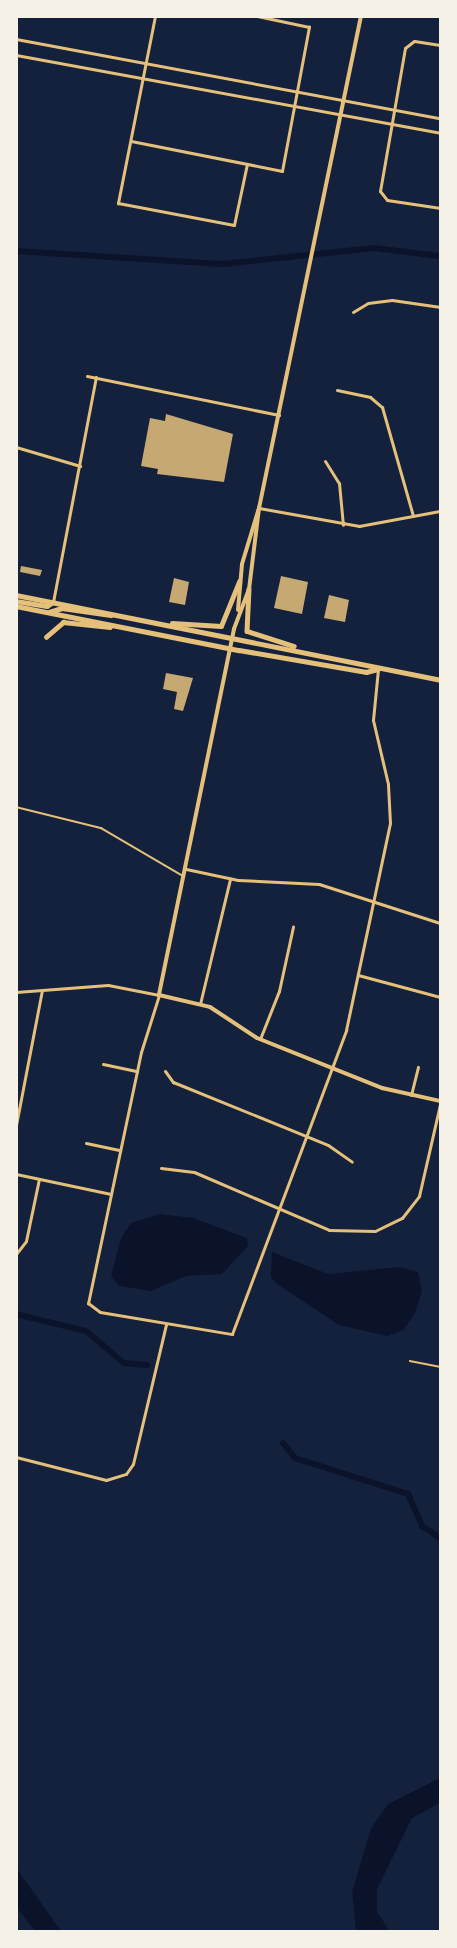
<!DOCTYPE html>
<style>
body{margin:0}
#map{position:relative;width:457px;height:1948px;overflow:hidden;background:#14213d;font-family:Helvetica,sans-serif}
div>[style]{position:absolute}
.water>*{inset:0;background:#0b132b}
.canal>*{height:6px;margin:-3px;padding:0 3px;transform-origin:3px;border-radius:3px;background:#0b132b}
.building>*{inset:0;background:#c6a872}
.service>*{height:1.5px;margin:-0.75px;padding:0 0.75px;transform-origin:0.75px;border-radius:0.75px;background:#e5c07b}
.minor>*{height:3px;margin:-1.5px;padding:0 1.5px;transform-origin:1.5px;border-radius:1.5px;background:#e5c07b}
.tertiary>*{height:4px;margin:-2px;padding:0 2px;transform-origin:2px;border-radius:2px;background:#e5c07b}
.primary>*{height:4.5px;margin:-2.25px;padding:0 2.25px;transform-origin:2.25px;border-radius:2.25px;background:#e5c07b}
span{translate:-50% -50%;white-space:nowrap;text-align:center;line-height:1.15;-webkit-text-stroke:6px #f6f1e7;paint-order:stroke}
.frame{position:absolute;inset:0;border:18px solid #f6f1e7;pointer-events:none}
</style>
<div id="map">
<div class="water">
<div style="clip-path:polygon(160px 1214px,193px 1218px,247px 1238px,248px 1246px,222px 1274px,186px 1276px,151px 1291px,119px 1286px,111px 1276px,121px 1238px,131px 1223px)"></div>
<div style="clip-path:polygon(272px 1252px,328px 1274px,399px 1267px,418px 1272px,422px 1291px,415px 1313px,404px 1330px,387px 1336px,339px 1325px,277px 1284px,271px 1277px)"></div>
<div style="clip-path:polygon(440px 1778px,440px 1803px,412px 1818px,377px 1889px,377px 1912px,390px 1931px,356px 1931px,352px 1892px,371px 1828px,388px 1804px)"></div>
<div style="clip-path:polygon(17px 1869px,61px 1931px,35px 1931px,17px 1908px)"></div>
</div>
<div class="canal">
<div style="left:16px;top:251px;width:206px;rotate:3.6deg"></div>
<div style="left:222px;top:264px;width:153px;rotate:-6deg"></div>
<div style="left:374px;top:248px;width:66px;rotate:6.9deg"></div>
<div style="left:16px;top:1314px;width:72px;rotate:13.7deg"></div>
<div style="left:86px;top:1331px;width:50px;rotate:40.1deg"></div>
<div style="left:124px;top:1363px;width:23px;rotate:5deg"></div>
<div style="left:283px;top:1443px;width:19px;rotate:51deg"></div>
<div style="left:295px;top:1458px;width:119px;rotate:17.7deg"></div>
<div style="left:408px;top:1494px;width:35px;rotate:66deg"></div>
<div style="left:422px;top:1526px;width:22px;rotate:34deg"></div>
</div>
<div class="building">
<div style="clip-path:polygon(166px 414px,233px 434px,224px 482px,157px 474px,158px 469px,141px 466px,150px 418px,165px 421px)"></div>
<div style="clip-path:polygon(21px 566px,42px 570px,40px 576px,20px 572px)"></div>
<div style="clip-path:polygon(281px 576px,308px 582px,302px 614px,274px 608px)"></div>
<div style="clip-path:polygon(174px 578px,189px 582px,185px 605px,169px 602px)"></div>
<div style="clip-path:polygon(329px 595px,349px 600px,345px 622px,324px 618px)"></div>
<div style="clip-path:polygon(166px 673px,193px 678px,183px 711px,174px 709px,177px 692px,163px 689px)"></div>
</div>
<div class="service">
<div style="left:16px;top:807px;width:88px;rotate:13.9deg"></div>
<div style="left:101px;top:828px;width:95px;rotate:30.3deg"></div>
<div style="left:410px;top:1361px;width:31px;rotate:11deg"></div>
</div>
<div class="minor">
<div style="left:155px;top:16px;width:191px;rotate:101.2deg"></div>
<div style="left:118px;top:203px;width:118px;rotate:10.7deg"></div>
<div style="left:234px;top:225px;width:62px;rotate:-78deg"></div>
<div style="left:16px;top:39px;width:431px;rotate:10.6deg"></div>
<div style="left:440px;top:45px;width:26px;rotate:-171deg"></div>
<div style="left:414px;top:41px;width:11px;rotate:142deg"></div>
<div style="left:405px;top:48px;width:145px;rotate:99.9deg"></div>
<div style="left:380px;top:191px;width:11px;rotate:52deg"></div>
<div style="left:387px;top:200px;width:54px;rotate:8.6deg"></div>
<div style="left:16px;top:55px;width:431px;rotate:10.4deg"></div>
<div style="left:131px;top:141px;width:154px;rotate:11.2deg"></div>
<div style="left:282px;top:171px;width:147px;rotate:-79.4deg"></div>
<div style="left:309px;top:27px;width:53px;rotate:-168.1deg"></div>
<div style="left:353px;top:312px;width:17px;rotate:-31deg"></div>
<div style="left:368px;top:303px;width:24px;rotate:-7deg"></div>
<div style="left:392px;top:300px;width:49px;rotate:8.3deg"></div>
<div style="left:87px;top:376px;width:196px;rotate:11.5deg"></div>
<div style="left:337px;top:390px;width:34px;rotate:12deg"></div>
<div style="left:370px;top:397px;width:16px;rotate:40deg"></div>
<div style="left:382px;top:407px;width:113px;rotate:74.1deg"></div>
<div style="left:16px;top:447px;width:67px;rotate:16.5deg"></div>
<div style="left:325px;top:461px;width:26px;rotate:58deg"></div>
<div style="left:339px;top:483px;width:42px;rotate:84.6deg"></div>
<div style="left:259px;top:508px;width:102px;rotate:10.2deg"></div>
<div style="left:359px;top:526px;width:82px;rotate:-10.5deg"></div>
<div style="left:53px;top:602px;width:229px;rotate:-79.2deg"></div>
<div style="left:186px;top:869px;width:53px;rotate:11.9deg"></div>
<div style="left:238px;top:880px;width:81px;rotate:2.8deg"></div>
<div style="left:319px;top:884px;width:127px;rotate:17.9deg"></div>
<div style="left:358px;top:975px;width:85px;rotate:15deg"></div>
<div style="left:16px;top:992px;width:92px;rotate:-4.4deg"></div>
<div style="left:108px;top:985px;width:52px;rotate:11.1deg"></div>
<div style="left:159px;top:995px;width:60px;rotate:107.5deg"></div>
<div style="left:141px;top:1052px;width:257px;rotate:101.9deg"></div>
<div style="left:88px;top:1303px;width:15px;rotate:37deg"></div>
<div style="left:100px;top:1312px;width:134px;rotate:9.5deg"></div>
<div style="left:232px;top:1334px;width:325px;rotate:-69.4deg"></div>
<div style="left:346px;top:1030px;width:212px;rotate:-78deg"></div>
<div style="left:390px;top:823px;width:39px;rotate:-93deg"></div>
<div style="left:388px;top:784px;width:66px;rotate:-103.2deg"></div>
<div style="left:373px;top:720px;width:51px;rotate:-84.4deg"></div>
<div style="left:200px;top:1004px;width:129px;rotate:-76.5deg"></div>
<div style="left:260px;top:1039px;width:52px;rotate:-68.4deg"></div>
<div style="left:279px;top:991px;width:66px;rotate:-77.7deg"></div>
<div style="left:103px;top:1064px;width:35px;rotate:12deg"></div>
<div style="left:165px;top:1071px;width:14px;rotate:54deg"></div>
<div style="left:173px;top:1082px;width:167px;rotate:22.1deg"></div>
<div style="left:328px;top:1145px;width:29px;rotate:35deg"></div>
<div style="left:411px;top:1095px;width:29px;rotate:-76deg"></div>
<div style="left:16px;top:1125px;width:137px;rotate:-79.1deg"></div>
<div style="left:86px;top:1143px;width:35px;rotate:12deg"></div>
<div style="left:161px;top:1168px;width:33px;rotate:7deg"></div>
<div style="left:194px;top:1172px;width:147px;rotate:23.2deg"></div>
<div style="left:329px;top:1230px;width:46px;rotate:1.2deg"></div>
<div style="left:375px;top:1231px;width:30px;rotate:-26deg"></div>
<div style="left:402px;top:1218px;width:28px;rotate:-52deg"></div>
<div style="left:419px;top:1196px;width:94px;rotate:-77.1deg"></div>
<div style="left:16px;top:1174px;width:97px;rotate:11.9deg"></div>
<div style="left:16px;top:1254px;width:16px;rotate:-52deg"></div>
<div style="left:26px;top:1241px;width:63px;rotate:-78.2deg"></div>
<div style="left:16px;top:1457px;width:93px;rotate:14.3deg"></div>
<div style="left:106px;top:1480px;width:21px;rotate:-17deg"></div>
<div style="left:126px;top:1474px;width:12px;rotate:-55deg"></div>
<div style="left:133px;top:1464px;width:144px;rotate:-76.7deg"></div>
</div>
<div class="tertiary">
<div style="left:361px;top:16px;width:502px;rotate:101.71deg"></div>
<div style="left:259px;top:508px;width:82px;rotate:97deg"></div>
<div style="left:249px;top:589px;width:43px;rotate:110.6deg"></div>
<div style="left:234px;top:629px;width:374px;rotate:101.6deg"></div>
<div style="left:159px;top:995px;width:52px;rotate:13.2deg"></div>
<div style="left:210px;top:1007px;width:56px;rotate:33.4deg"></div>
<div style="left:257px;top:1038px;width:135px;rotate:21.8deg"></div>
<div style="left:382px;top:1088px;width:59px;rotate:12.6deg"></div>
<div style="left:238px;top:610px;width:46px;rotate:-85deg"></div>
<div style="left:242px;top:564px;width:59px;rotate:-73.1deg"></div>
</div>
<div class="primary">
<div style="left:249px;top:589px;width:42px;rotate:92.7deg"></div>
<div style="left:247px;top:631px;width:49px;rotate:17.7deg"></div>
<div style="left:16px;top:595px;width:432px;rotate:11.3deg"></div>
<div style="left:16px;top:601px;width:31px;rotate:9deg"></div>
<div style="left:47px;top:606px;width:7px;rotate:-34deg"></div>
<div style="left:16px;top:606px;width:227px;rotate:11.2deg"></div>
<div style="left:239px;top:650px;width:129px;rotate:9.8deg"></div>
<div style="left:366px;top:672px;width:12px;rotate:-14deg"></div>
<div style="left:49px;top:612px;width:14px;rotate:-17deg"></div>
<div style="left:62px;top:608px;width:49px;rotate:8.3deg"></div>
<div style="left:172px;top:623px;width:49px;rotate:3.5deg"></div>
<div style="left:221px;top:626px;width:48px;rotate:-67.8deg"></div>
<div style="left:46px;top:637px;width:23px;rotate:-41deg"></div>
<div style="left:63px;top:622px;width:47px;rotate:6.1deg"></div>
</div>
<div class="frame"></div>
</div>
